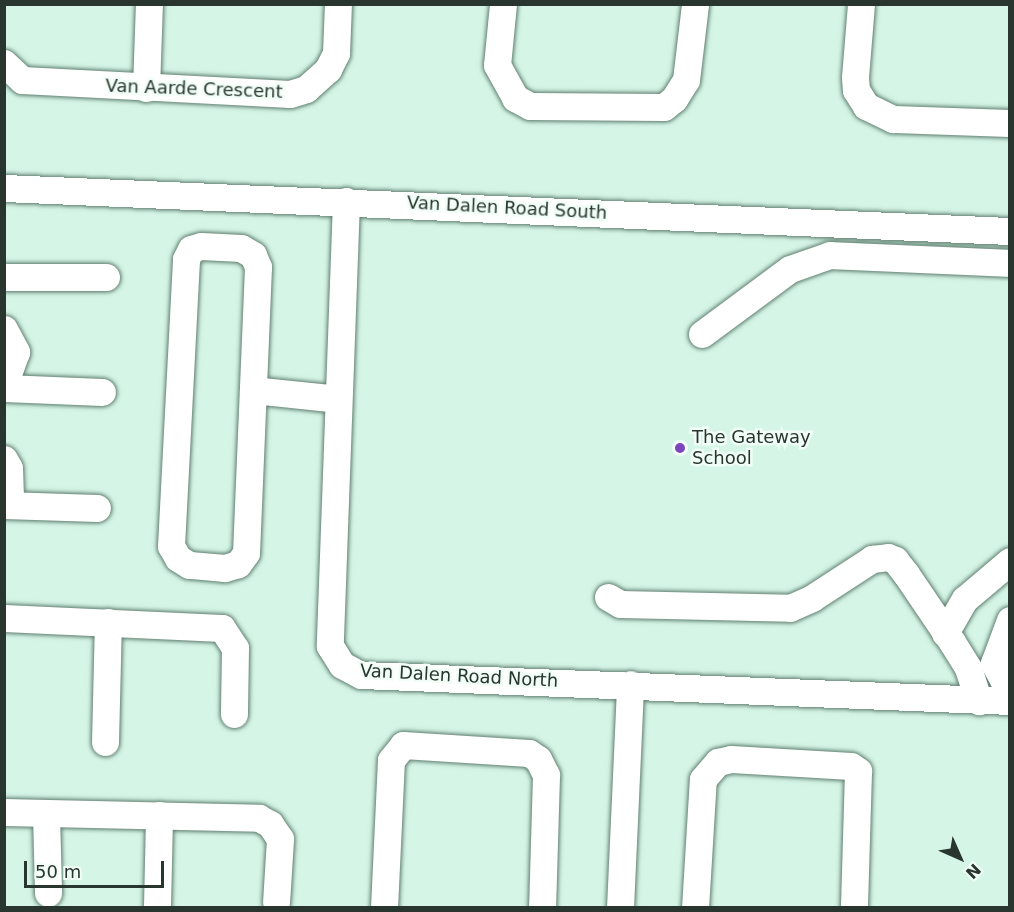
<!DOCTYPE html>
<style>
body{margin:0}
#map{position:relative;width:1014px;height:912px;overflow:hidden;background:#d5f6e7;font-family:"DejaVu Sans",sans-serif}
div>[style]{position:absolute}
.roads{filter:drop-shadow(0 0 2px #607f71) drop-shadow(0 0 2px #607f71)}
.minor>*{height:27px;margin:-13.5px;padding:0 13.5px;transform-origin:13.5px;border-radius:13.5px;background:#fff}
.dots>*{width:16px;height:16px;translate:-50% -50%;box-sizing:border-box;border:3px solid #f1fef8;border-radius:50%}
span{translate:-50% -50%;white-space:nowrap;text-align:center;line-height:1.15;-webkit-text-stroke:5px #f1fef8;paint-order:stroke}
.street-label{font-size:18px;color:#293630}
.poi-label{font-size:18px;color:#293630}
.left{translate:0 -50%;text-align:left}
.frame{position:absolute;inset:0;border:6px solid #293630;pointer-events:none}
.north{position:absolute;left:930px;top:828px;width:60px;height:60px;-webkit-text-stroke:4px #f1fef8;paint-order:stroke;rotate:135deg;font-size:16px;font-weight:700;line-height:24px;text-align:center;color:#293630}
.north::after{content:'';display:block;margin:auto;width:21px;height:27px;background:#293630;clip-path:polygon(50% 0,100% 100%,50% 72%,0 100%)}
.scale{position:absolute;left:24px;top:861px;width:140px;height:27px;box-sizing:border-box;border:3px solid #293630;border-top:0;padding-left:8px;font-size:18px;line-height:21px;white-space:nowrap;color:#293630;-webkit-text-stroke:4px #f1fef8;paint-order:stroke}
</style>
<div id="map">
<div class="roads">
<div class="minor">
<div style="left:503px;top:4px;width:61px;rotate:95.6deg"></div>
<div style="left:497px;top:65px;width:38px;rotate:61deg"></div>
<div style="left:515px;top:98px;width:17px;rotate:28deg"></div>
<div style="left:530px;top:106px;width:134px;rotate:0.4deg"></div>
<div style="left:664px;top:107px;width:13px;rotate:-39deg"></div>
<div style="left:674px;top:99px;width:22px;rotate:-58deg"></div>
<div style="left:686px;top:80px;width:77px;rotate:-83.2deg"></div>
<div style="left:861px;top:4px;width:73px;rotate:94.7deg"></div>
<div style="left:855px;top:77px;width:13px;rotate:86deg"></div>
<div style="left:856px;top:90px;width:19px;rotate:58deg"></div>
<div style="left:866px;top:106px;width:30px;rotate:26deg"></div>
<div style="left:893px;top:119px;width:117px;rotate:2deg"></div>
<div style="left:4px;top:63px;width:25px;rotate:43deg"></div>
<div style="left:22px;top:80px;width:268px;rotate:3deg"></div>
<div style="left:290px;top:94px;width:17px;rotate:-17deg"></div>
<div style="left:306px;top:89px;width:30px;rotate:-42deg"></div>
<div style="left:328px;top:69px;width:18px;rotate:-63deg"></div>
<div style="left:336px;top:53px;width:49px;rotate:-87.7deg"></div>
<div style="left:146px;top:88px;width:84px;rotate:-88deg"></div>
<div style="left:4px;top:188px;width:1007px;rotate:2.45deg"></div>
<div style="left:346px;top:201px;width:445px;rotate:92.1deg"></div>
<div style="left:330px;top:646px;width:22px;rotate:58deg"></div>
<div style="left:342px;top:665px;width:21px;rotate:28deg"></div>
<div style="left:361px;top:675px;width:650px;rotate:2.29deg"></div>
<div style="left:201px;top:246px;width:40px;rotate:2.9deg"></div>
<div style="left:241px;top:248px;width:14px;rotate:30deg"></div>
<div style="left:253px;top:255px;width:13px;rotate:67deg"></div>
<div style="left:258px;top:267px;width:286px;rotate:92.4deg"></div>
<div style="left:246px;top:553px;width:14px;rotate:126deg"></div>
<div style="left:238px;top:564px;width:14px;rotate:163deg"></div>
<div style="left:225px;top:568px;width:36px;rotate:-175deg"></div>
<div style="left:189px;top:565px;width:13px;rotate:-148deg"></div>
<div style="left:178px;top:558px;width:14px;rotate:-120deg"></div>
<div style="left:171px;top:546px;width:287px;rotate:-87deg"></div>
<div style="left:186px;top:259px;width:11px;rotate:-63deg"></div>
<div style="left:191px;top:249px;width:10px;rotate:-17deg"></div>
<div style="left:4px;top:277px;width:102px"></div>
<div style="left:4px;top:329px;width:26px;rotate:62deg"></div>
<div style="left:16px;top:352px;width:35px;rotate:110deg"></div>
<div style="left:702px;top:334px;width:109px;rotate:-36.5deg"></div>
<div style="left:790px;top:269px;width:42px;rotate:-19.3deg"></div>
<div style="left:830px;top:255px;width:180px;rotate:2.5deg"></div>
<div style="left:4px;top:388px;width:98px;rotate:2.3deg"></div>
<div style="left:253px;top:390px;width:85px;rotate:6deg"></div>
<div style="left:4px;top:459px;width:10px;rotate:61deg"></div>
<div style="left:9px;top:468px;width:37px;rotate:88deg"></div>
<div style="left:4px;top:505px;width:93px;rotate:1.8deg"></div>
<div style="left:608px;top:597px;width:14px;rotate:30deg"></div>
<div style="left:620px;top:604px;width:170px;rotate:1.3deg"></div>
<div style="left:790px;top:608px;width:24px;rotate:-24deg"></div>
<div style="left:812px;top:598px;width:72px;rotate:-33deg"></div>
<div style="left:872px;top:559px;width:16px;rotate:-7deg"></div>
<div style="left:888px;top:557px;width:8px;rotate:23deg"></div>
<div style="left:895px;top:560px;width:18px;rotate:52deg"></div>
<div style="left:906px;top:574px;width:82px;rotate:55.9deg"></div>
<div style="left:952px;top:642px;width:31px;rotate:58deg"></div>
<div style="left:968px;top:668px;width:35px;rotate:72deg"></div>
<div style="left:4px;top:618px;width:218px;rotate:2.6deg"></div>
<div style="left:222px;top:628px;width:24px;rotate:57deg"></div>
<div style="left:235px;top:648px;width:66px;rotate:90.9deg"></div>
<div style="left:1010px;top:620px;width:46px;rotate:110.4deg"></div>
<div style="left:994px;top:663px;width:34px;rotate:62deg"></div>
<div style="left:945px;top:633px;width:39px;rotate:-60deg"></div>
<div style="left:965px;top:599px;width:59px;rotate:-40.2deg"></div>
<div style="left:105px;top:742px;width:120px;rotate:-88.6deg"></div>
<div style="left:4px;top:812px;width:255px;rotate:1.3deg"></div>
<div style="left:259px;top:818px;width:13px;rotate:29deg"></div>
<div style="left:270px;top:824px;width:18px;rotate:56deg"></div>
<div style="left:280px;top:839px;width:63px;rotate:93.6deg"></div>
<div style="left:46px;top:814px;width:79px;rotate:88.5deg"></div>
<div style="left:157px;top:906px;width:91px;rotate:-88.7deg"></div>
<div style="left:384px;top:908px;width:148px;rotate:-87.3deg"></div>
<div style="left:391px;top:760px;width:19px;rotate:-51deg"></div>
<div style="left:403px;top:745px;width:126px;rotate:3.6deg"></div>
<div style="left:529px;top:753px;width:11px;rotate:34deg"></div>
<div style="left:538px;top:759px;width:18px;rotate:63deg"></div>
<div style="left:546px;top:775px;width:133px;rotate:91.7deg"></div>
<div style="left:620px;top:908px;width:224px;rotate:-87.4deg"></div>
<div style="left:695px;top:908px;width:129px;rotate:-86.5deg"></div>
<div style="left:703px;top:779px;width:23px;rotate:-49deg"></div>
<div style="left:718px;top:762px;width:13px;rotate:-13deg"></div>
<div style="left:731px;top:759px;width:120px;rotate:3.3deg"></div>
<div style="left:851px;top:766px;width:9px;rotate:36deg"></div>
<div style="left:858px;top:771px;width:137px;rotate:91.7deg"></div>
</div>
</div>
<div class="dots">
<div style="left:680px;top:448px;background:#7d45bc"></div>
</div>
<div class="street-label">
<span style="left:194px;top:89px;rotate:2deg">Van Aarde Crescent</span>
<span style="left:507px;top:208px;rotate:3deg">Van Dalen Road South</span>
<span style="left:459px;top:676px;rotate:3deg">Van Dalen Road North</span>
</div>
<div class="poi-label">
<span class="left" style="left:692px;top:448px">The Gateway<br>School</span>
</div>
<div class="frame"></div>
<div class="north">N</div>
<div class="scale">50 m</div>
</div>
